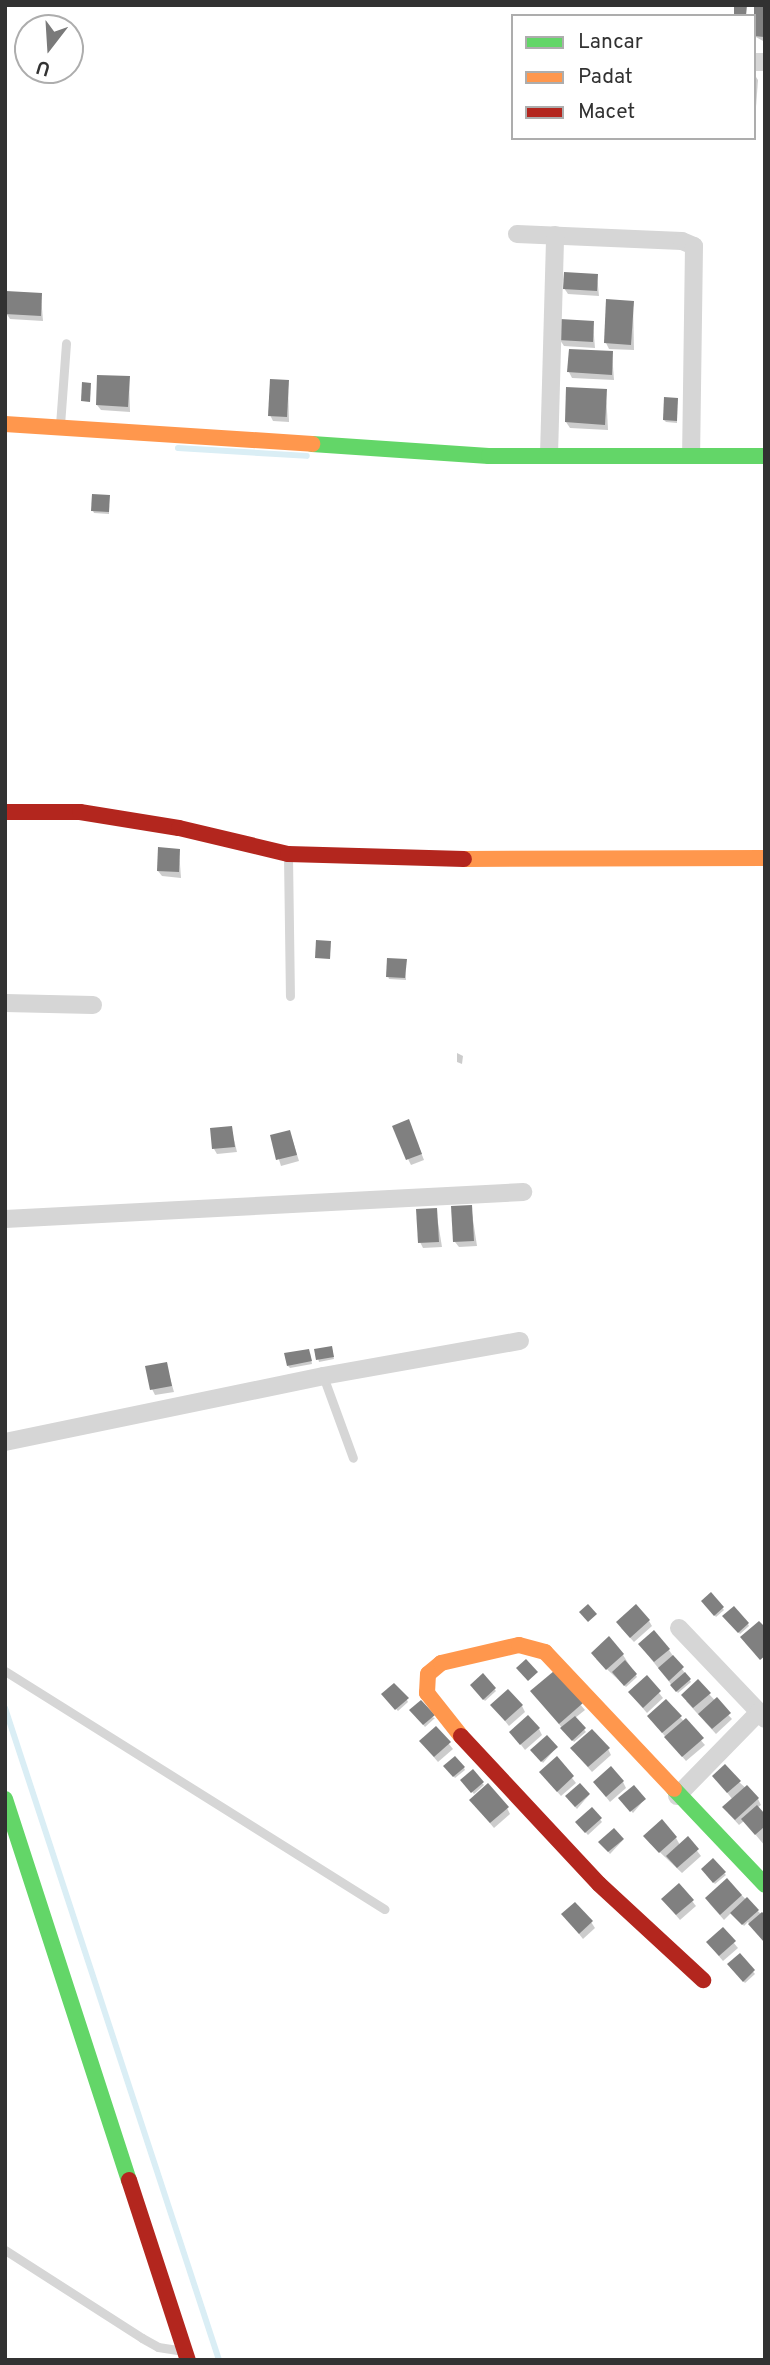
<!DOCTYPE html>
<style>
body{margin:0}
#map{position:relative;width:770px;height:2365px;overflow:hidden;background:#fff;font-family:Overpass,sans-serif}
div>[style]{position:absolute}
.shadow>*{inset:0;background:#0003}
.stream>*{height:6px;margin:-3px;padding:0 3px;transform-origin:3px;border-radius:3px;background:#daeef5}
.building>*{inset:0;background:#808080}
.lane>*{height:9px;margin:-4.5px;padding:0 4.5px;transform-origin:4.5px;border-radius:4.5px;background:#d6d6d6}
.street>*{height:18px;margin:-9px;padding:0 9px;transform-origin:9px;border-radius:9px;background:#d6d6d6}
.fast>*{height:16px;margin:-8px;padding:0 8px;transform-origin:8px;border-radius:8px;background:#63d668}
.slow>*{height:16px;margin:-8px;padding:0 8px;transform-origin:8px;border-radius:8px;background:#ff974d}
.jam>*{height:16px;margin:-8px;padding:0 8px;transform-origin:8px;border-radius:8px;background:#b3261e}
span{translate:-50% -50%;white-space:nowrap;text-align:center;line-height:1.15;-webkit-text-stroke:7px #fff;paint-order:stroke}
.frame{position:absolute;inset:0;border:7px solid #323232;pointer-events:none}
.legend{position:absolute;left:511px;top:14px;width:245px;height:126px;box-sizing:border-box;background:#fff;border:2px solid #adadad;margin:0;padding:9px 12px;list-style:none;font-size:21px;color:#323232}
.legend li{display:flex;align-items:center;gap:14px;height:35px}
.legend b{width:35px;border:2px solid #adadad}
.north{position:absolute;left:14px;top:14px;width:70px;height:70px;box-sizing:border-box;background:#fff;border:2px solid #adadad;border-radius:50%;rotate:197deg;font-size:19px;font-weight:700;line-height:28px;text-align:center;color:#323232}
.north::after{content:'';display:block;margin:auto;width:24px;height:32px;background:#7a7a7a;clip-path:polygon(50% 0,100% 100%,50% 72%,0 100%)}
</style>
<div id="map">
<div class="shadow">
<div style="clip-path:polygon(756px 5px,765px 5px,765px 42px,754px 36px)"></div>
<div style="clip-path:polygon(754px 74px,758px 80px,756px 107px,754px 107px)"></div>
<div style="clip-path:polygon(597px 275px,599px 296px,568px 294px,564px 288px)"></div>
<div style="clip-path:polygon(41px 295px,43px 321px,10px 319px,6px 313px)"></div>
<div style="clip-path:polygon(633px 303px,634px 350px,609px 349px,606px 343px)"></div>
<div style="clip-path:polygon(593px 323px,595px 348px,564px 346px,560px 340px)"></div>
<div style="clip-path:polygon(612px 353px,614px 380px,572px 378px,569px 372px)"></div>
<div style="clip-path:polygon(129px 378px,130px 412px,101px 410px,97px 405px)"></div>
<div style="clip-path:polygon(288px 382px,289px 422px,273px 421px,270px 415px)"></div>
<div style="clip-path:polygon(606px 391px,608px 430px,570px 428px,566px 422px)"></div>
<div style="clip-path:polygon(677px 400px,677px 423px,666px 422px,664px 420px)"></div>
<div style="clip-path:polygon(109px 496px,109px 514px,94px 513px,93px 511px)"></div>
<div style="clip-path:polygon(179px 850px,181px 878px,162px 876px,158px 871px)"></div>
<div style="clip-path:polygon(405px 961px,406px 980px,389px 979px,388px 976px)"></div>
<div style="clip-path:polygon(457px 1053px,463px 1056px,462px 1064px,457px 1062px)"></div>
<div style="clip-path:polygon(231px 1127px,237px 1152px,217px 1154px,214px 1149px)"></div>
<div style="clip-path:polygon(411px 1127px,424px 1160px,411px 1165px,408px 1159px)"></div>
<div style="clip-path:polygon(290px 1132px,299px 1161px,281px 1166px,272px 1137px)"></div>
<div style="clip-path:polygon(471px 1207px,477px 1246px,459px 1247px,455px 1242px)"></div>
<div style="clip-path:polygon(436px 1210px,442px 1247px,423px 1248px,420px 1242px)"></div>
<div style="clip-path:polygon(332px 1350px,334px 1359px,319px 1362px,316px 1351px)"></div>
<div style="clip-path:polygon(310px 1353px,312px 1364px,290px 1368px,288px 1366px)"></div>
<div style="clip-path:polygon(166px 1364px,174px 1392px,155px 1395px,152px 1389px)"></div>
<div style="clip-path:polygon(711px 1594px,724px 1610px,716px 1617px,704px 1603px)"></div>
<div style="clip-path:polygon(726px 1618px,748px 1624px,749px 1626px,740px 1634px)"></div>
<div style="clip-path:polygon(649px 1621px,652px 1626px,634px 1642px,621px 1628px)"></div>
<div style="clip-path:polygon(640px 1645px,669px 1650px,691px 1682px,678px 1693px)"></div>
<div style="clip-path:polygon(623px 1655px,637px 1677px,626px 1687px,596px 1659px)"></div>
<div style="clip-path:polygon(553px 1673px,585px 1710px,575px 1718px,586px 1732px,574px 1742px,536px 1697px)"></div>
<div style="clip-path:polygon(483px 1676px,496px 1691px,485px 1701px,474px 1688px)"></div>
<div style="clip-path:polygon(647px 1678px,663px 1698px,647px 1713px,634px 1698px)"></div>
<div style="clip-path:polygon(709px 1694px,732px 1719px,716px 1734px,686px 1701px)"></div>
<div style="clip-path:polygon(385px 1697px,407px 1700px,408px 1702px,398px 1711px)"></div>
<div style="clip-path:polygon(492px 1705px,522px 1706px,525px 1712px,509px 1726px)"></div>
<div style="clip-path:polygon(413px 1712px,435px 1718px,425px 1727px)"></div>
<div style="clip-path:polygon(680px 1717px,705px 1745px,686px 1761px,653px 1722px)"></div>
<div style="clip-path:polygon(436px 1728px,453px 1749px,438px 1762px,425px 1747px)"></div>
<div style="clip-path:polygon(539px 1729px,542px 1735px,525px 1750px,511px 1732px)"></div>
<div style="clip-path:polygon(556px 1748px,543px 1763px,534px 1752px)"></div>
<div style="clip-path:polygon(608px 1749px,611px 1755px,592px 1772px,576px 1754px)"></div>
<div style="clip-path:polygon(557px 1759px,576px 1783px,561px 1796px,545px 1778px)"></div>
<div style="clip-path:polygon(447px 1768px,464px 1768px,465px 1770px,455px 1778px)"></div>
<div style="clip-path:polygon(714px 1776px,739px 1782px,758px 1799px,761px 1805px,757px 1808px,765px 1817px,765px 1846px,744px 1821px,739px 1825px,728px 1813px,733px 1800px)"></div>
<div style="clip-path:polygon(623px 1782px,626px 1788px,610px 1802px,595px 1783px)"></div>
<div style="clip-path:polygon(464px 1783px,482px 1783px,484px 1785px,474px 1794px)"></div>
<div style="clip-path:polygon(589px 1795px,577px 1809px,568px 1799px)"></div>
<div style="clip-path:polygon(644px 1800px,633px 1813px,622px 1801px)"></div>
<div style="clip-path:polygon(475px 1806px,507px 1808px,510px 1814px,494px 1828px)"></div>
<div style="clip-path:polygon(592px 1809px,602px 1822px,588px 1835px,578px 1824px)"></div>
<div style="clip-path:polygon(676px 1838px,680px 1845px,688px 1839px,701px 1856px,682px 1873px,649px 1842px)"></div>
<div style="clip-path:polygon(623px 1840px,610px 1854px,602px 1844px)"></div>
<div style="clip-path:polygon(704px 1872px,724px 1873px,726px 1875px,715px 1884px)"></div>
<div style="clip-path:polygon(727px 1881px,765px 1918px,765px 1943px,748px 1922px,744px 1926px,732px 1912px,724px 1920px,710px 1904px,707px 1899px)"></div>
<div style="clip-path:polygon(663px 1900px,692px 1901px,696px 1906px,680px 1920px)"></div>
<div style="clip-path:polygon(564px 1915px,591px 1922px,595px 1928px,583px 1939px)"></div>
<div style="clip-path:polygon(723px 1930px,738px 1948px,723px 1961px,712px 1948px)"></div>
<div style="clip-path:polygon(740px 1956px,755px 1974px,745px 1983px,730px 1967px)"></div>
</div>
<div class="stream">
<div style="left:178px;top:448px;width:129px;rotate:3.5deg"></div>
<div style="left:5px;top:1708px;width:686px;rotate:71.83deg"></div>
</div>
<div class="building">
<div style="clip-path:polygon(734px 5px,747px 5px,746px 16px,734px 16px)"></div>
<div style="clip-path:polygon(754px 5px,765px 5px,765px 37px,754px 36px)"></div>
<div style="clip-path:polygon(564px 272px,598px 274px,597px 291px,563px 289px)"></div>
<div style="clip-path:polygon(6px 291px,42px 293px,41px 316px,5px 314px)"></div>
<div style="clip-path:polygon(606px 299px,634px 301px,631px 345px,604px 343px)"></div>
<div style="clip-path:polygon(560px 319px,594px 321px,593px 342px,558px 340px)"></div>
<div style="clip-path:polygon(569px 349px,613px 351px,612px 375px,567px 372px)"></div>
<div style="clip-path:polygon(97px 375px,130px 376px,128px 407px,96px 405px)"></div>
<div style="clip-path:polygon(270px 379px,289px 380px,287px 417px,268px 416px)"></div>
<div style="clip-path:polygon(82px 382px,91px 383px,90px 402px,81px 401px)"></div>
<div style="clip-path:polygon(566px 387px,607px 389px,605px 425px,565px 422px)"></div>
<div style="clip-path:polygon(664px 397px,678px 398px,677px 421px,663px 420px)"></div>
<div style="clip-path:polygon(92px 494px,110px 495px,109px 512px,91px 511px)"></div>
<div style="clip-path:polygon(158px 847px,180px 849px,179px 872px,157px 871px)"></div>
<div style="clip-path:polygon(316px 940px,331px 941px,330px 959px,315px 958px)"></div>
<div style="clip-path:polygon(387px 958px,407px 959px,405px 978px,386px 977px)"></div>
<div style="clip-path:polygon(409px 1119px,422px 1154px,406px 1160px,392px 1126px)"></div>
<div style="clip-path:polygon(232px 1126px,235px 1147px,212px 1149px,210px 1128px)"></div>
<div style="clip-path:polygon(290px 1130px,297px 1155px,276px 1160px,270px 1135px)"></div>
<div style="clip-path:polygon(472px 1205px,474px 1241px,453px 1242px,451px 1206px)"></div>
<div style="clip-path:polygon(437px 1208px,439px 1242px,418px 1243px,416px 1209px)"></div>
<div style="clip-path:polygon(332px 1346px,334px 1357px,316px 1360px,314px 1349px)"></div>
<div style="clip-path:polygon(309px 1349px,312px 1361px,287px 1366px,284px 1353px)"></div>
<div style="clip-path:polygon(167px 1362px,172px 1386px,150px 1390px,145px 1366px)"></div>
<div style="clip-path:polygon(711px 1592px,724px 1607px,714px 1616px,701px 1601px)"></div>
<div style="clip-path:polygon(588px 1604px,597px 1614px,588px 1622px,579px 1612px)"></div>
<div style="clip-path:polygon(636px 1604px,650px 1620px,630px 1638px,616px 1622px)"></div>
<div style="clip-path:polygon(734px 1606px,749px 1623px,738px 1633px,722px 1616px)"></div>
<div style="clip-path:polygon(759px 1621px,765px 1627px,765px 1656px,760px 1660px,740px 1637px)"></div>
<div style="clip-path:polygon(654px 1630px,670px 1649px,654px 1662px,638px 1644px)"></div>
<div style="clip-path:polygon(609px 1636px,624px 1654px,606px 1670px,591px 1653px)"></div>
<div style="clip-path:polygon(673px 1655px,684px 1667px,669px 1681px,658px 1668px)"></div>
<div style="clip-path:polygon(526px 1659px,538px 1672px,528px 1681px,516px 1668px)"></div>
<div style="clip-path:polygon(625px 1660px,637px 1674px,624px 1686px,612px 1672px)"></div>
<div style="clip-path:polygon(554px 1671px,583px 1703px,559px 1724px,530px 1691px)"></div>
<div style="clip-path:polygon(685px 1672px,691px 1679px,676px 1692px,670px 1685px)"></div>
<div style="clip-path:polygon(483px 1673px,496px 1688px,483px 1700px,470px 1685px)"></div>
<div style="clip-path:polygon(647px 1675px,661px 1691px,643px 1708px,628px 1692px)"></div>
<div style="clip-path:polygon(698px 1679px,711px 1693px,693px 1708px,681px 1695px)"></div>
<div style="clip-path:polygon(394px 1683px,409px 1698px,395px 1710px,381px 1694px)"></div>
<div style="clip-path:polygon(508px 1689px,523px 1705px,505px 1721px,490px 1705px)"></div>
<div style="clip-path:polygon(717px 1697px,731px 1713px,712px 1729px,698px 1714px)"></div>
<div style="clip-path:polygon(666px 1699px,682px 1716px,662px 1733px,647px 1716px)"></div>
<div style="clip-path:polygon(421px 1700px,435px 1715px,423px 1725px,409px 1710px)"></div>
<div style="clip-path:polygon(528px 1715px,540px 1728px,520px 1745px,509px 1732px)"></div>
<div style="clip-path:polygon(575px 1716px,586px 1728px,572px 1741px,560px 1728px)"></div>
<div style="clip-path:polygon(686px 1718px,704px 1738px,682px 1757px,664px 1737px)"></div>
<div style="clip-path:polygon(436px 1726px,451px 1742px,434px 1757px,419px 1741px)"></div>
<div style="clip-path:polygon(592px 1729px,610px 1748px,588px 1767px,570px 1748px)"></div>
<div style="clip-path:polygon(547px 1735px,558px 1747px,541px 1762px,530px 1750px)"></div>
<div style="clip-path:polygon(455px 1756px,465px 1767px,453px 1777px,443px 1766px)"></div>
<div style="clip-path:polygon(557px 1756px,574px 1776px,557px 1792px,539px 1772px)"></div>
<div style="clip-path:polygon(725px 1764px,741px 1781px,727px 1793px,712px 1776px)"></div>
<div style="clip-path:polygon(611px 1766px,624px 1781px,606px 1797px,593px 1782px)"></div>
<div style="clip-path:polygon(473px 1769px,484px 1782px,471px 1793px,460px 1780px)"></div>
<div style="clip-path:polygon(488px 1783px,509px 1807px,490px 1823px,469px 1800px)"></div>
<div style="clip-path:polygon(580px 1783px,590px 1794px,575px 1807px,565px 1796px)"></div>
<div style="clip-path:polygon(634px 1785px,646px 1799px,630px 1812px,618px 1798px)"></div>
<div style="clip-path:polygon(747px 1785px,759px 1798px,735px 1820px,722px 1807px)"></div>
<div style="clip-path:polygon(757px 1805px,765px 1814px,765px 1826px,755px 1835px,741px 1819px)"></div>
<div style="clip-path:polygon(592px 1807px,602px 1818px,585px 1833px,575px 1822px)"></div>
<div style="clip-path:polygon(662px 1819px,677px 1837px,659px 1853px,643px 1836px)"></div>
<div style="clip-path:polygon(614px 1828px,624px 1839px,608px 1852px,598px 1842px)"></div>
<div style="clip-path:polygon(688px 1836px,699px 1849px,677px 1868px,666px 1856px)"></div>
<div style="clip-path:polygon(713px 1858px,726px 1872px,713px 1883px,701px 1869px)"></div>
<div style="clip-path:polygon(727px 1878px,742px 1895px,720px 1915px,705px 1898px)"></div>
<div style="clip-path:polygon(679px 1883px,694px 1900px,676px 1915px,661px 1899px)"></div>
<div style="clip-path:polygon(747px 1897px,759px 1910px,742px 1925px,730px 1913px)"></div>
<div style="clip-path:polygon(575px 1902px,593px 1921px,579px 1934px,561px 1914px)"></div>
<div style="clip-path:polygon(762px 1912px,765px 1915px,765px 1943px,748px 1924px)"></div>
<div style="clip-path:polygon(723px 1927px,736px 1941px,719px 1956px,706px 1942px)"></div>
<div style="clip-path:polygon(740px 1953px,755px 1970px,743px 1982px,727px 1964px)"></div>
</div>
<div class="lane">
<div style="left:60px;top:425px;width:82px;rotate:-85.8deg"></div>
<div style="left:288px;top:856px;width:140px;rotate:89.2deg"></div>
<div style="left:323px;top:1376px;width:87px;rotate:69.9deg"></div>
<div style="left:5px;top:1671px;width:448px;rotate:32.1deg"></div>
<div style="left:5px;top:2250px;width:163px;rotate:32.7deg"></div>
<div style="left:142px;top:2338px;width:18px;rotate:29deg"></div>
<div style="left:158px;top:2347px;width:26px;rotate:9deg"></div>
</div>
<div class="street">
<div style="left:754px;top:62px;width:11px"></div>
<div style="left:517px;top:234px;width:165px;rotate:2.4deg"></div>
<div style="left:682px;top:241px;width:13px;rotate:23deg"></div>
<div style="left:694px;top:246px;width:209px;rotate:90.8deg"></div>
<div style="left:549px;top:455px;width:220px;rotate:-88.4deg"></div>
<div style="left:5px;top:1003px;width:88px;rotate:1.3deg"></div>
<div style="left:5px;top:1219px;width:519px;rotate:-2.98deg"></div>
<div style="left:5px;top:1442px;width:325px;rotate:-11.7deg"></div>
<div style="left:323px;top:1376px;width:200px;rotate:-10.1deg"></div>
<div style="left:679px;top:1628px;width:116px;rotate:46.4deg"></div>
<div style="left:677px;top:1796px;width:117px;rotate:-45.7deg"></div>
<div style="left:759px;top:1712px;width:9px;rotate:49deg"></div>
</div>
<div class="fast">
<div style="left:312px;top:444px;width:177px;rotate:3.9deg"></div>
<div style="left:489px;top:456px;width:276px"></div>
<div style="left:674px;top:1789px;width:132px;rotate:46.5deg"></div>
<div style="left:5px;top:1799px;width:401px;rotate:72deg"></div>
</div>
<div class="slow">
<div style="left:5px;top:424px;width:308px;rotate:3.7deg"></div>
<div style="left:464px;top:859px;width:301px;rotate:-0.2deg"></div>
<div style="left:461px;top:1736px;width:55px;rotate:-128.3deg"></div>
<div style="left:427px;top:1693px;width:19px;rotate:-87deg"></div>
<div style="left:428px;top:1674px;width:17px;rotate:-40deg"></div>
<div style="left:441px;top:1663px;width:80px;rotate:-13deg"></div>
<div style="left:519px;top:1645px;width:27px;rotate:15deg"></div>
<div style="left:545px;top:1652px;width:188px;rotate:46.7deg"></div>
</div>
<div class="jam">
<div style="left:5px;top:812px;width:75px"></div>
<div style="left:80px;top:812px;width:100px;rotate:9.2deg"></div>
<div style="left:179px;top:828px;width:112px;rotate:13.4deg"></div>
<div style="left:288px;top:854px;width:176px;rotate:1.6deg"></div>
<div style="left:461px;top:1736px;width:202px;rotate:47deg"></div>
<div style="left:599px;top:1884px;width:142px;rotate:42.7deg"></div>
<div style="left:129px;top:2180px;width:189px;rotate:71.9deg"></div>
</div>
<div class="frame"></div>
<ul class="legend">
<li><b style="height:9px;background:#63d668"></b>Lancar</li>
<li><b style="height:9px;background:#ff974d"></b>Padat</li>
<li><b style="height:9px;background:#b3261e"></b>Macet</li>
</ul>
<div class="north">U</div>
</div>
